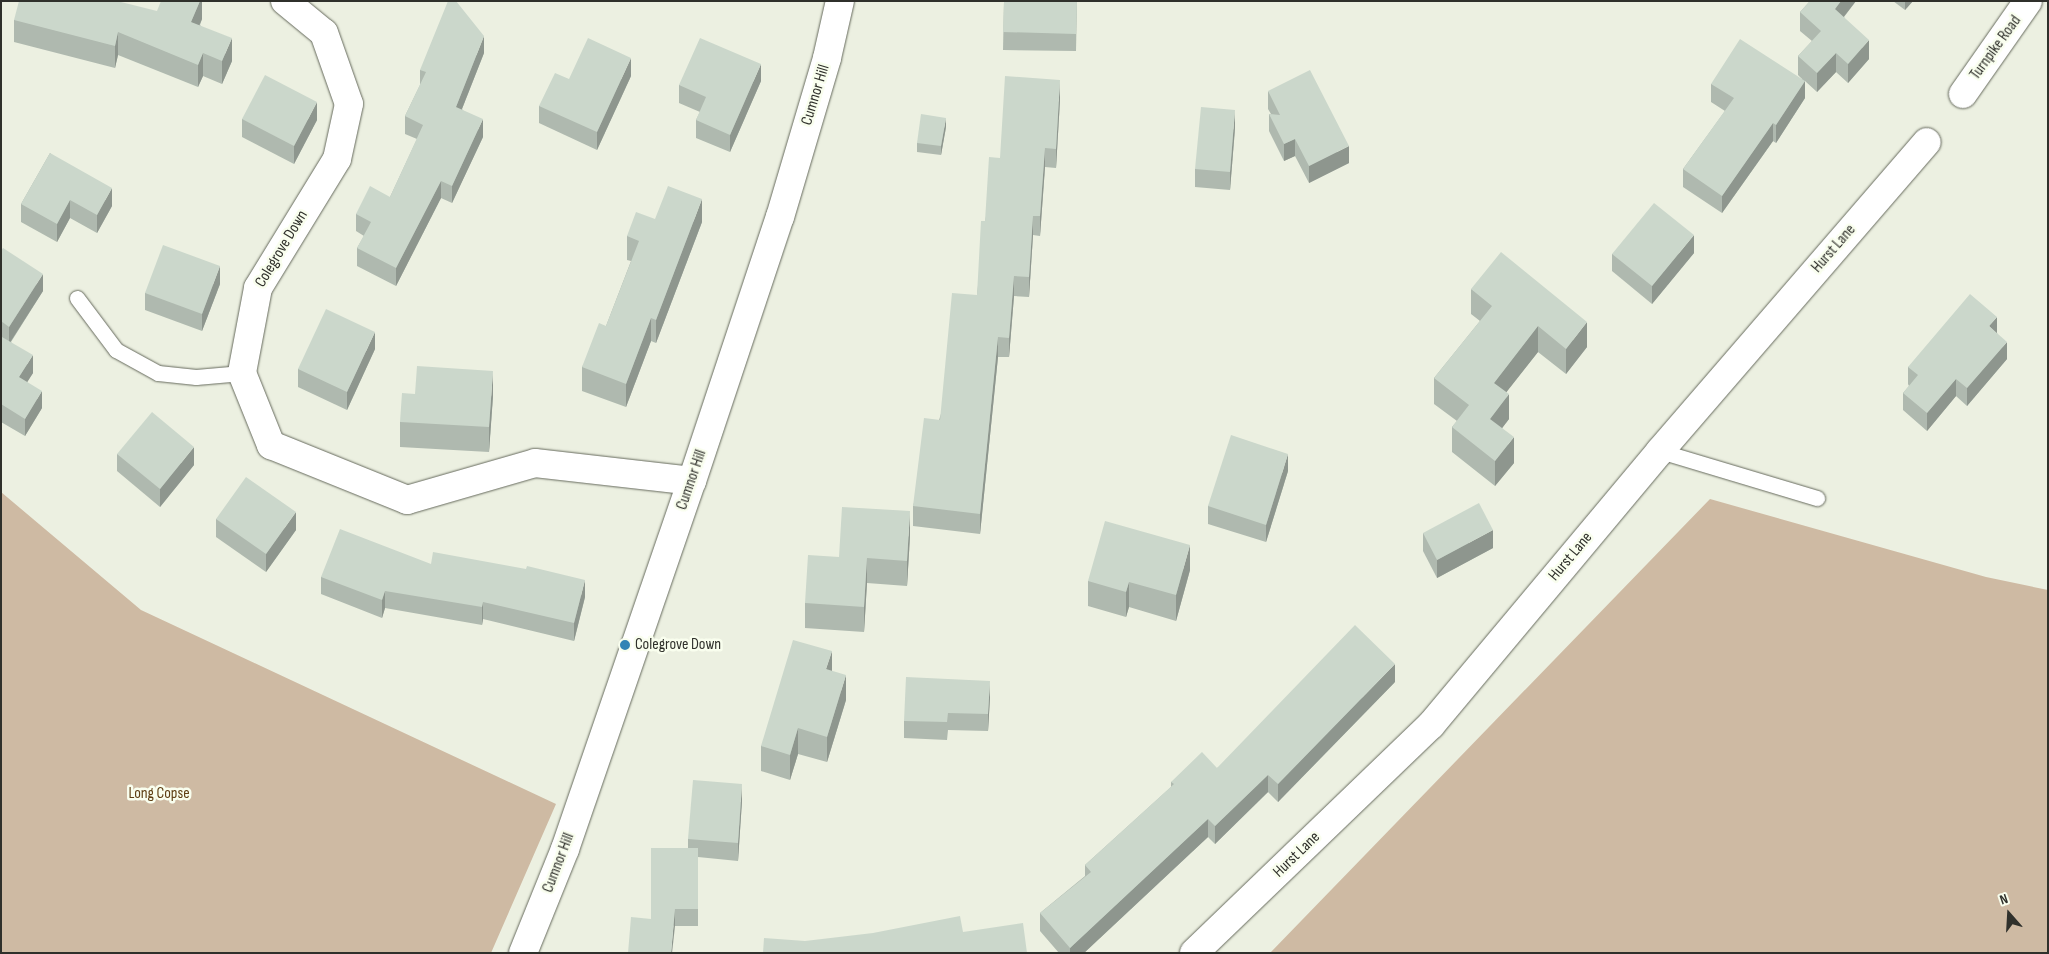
<!DOCTYPE html>
<style>
body{margin:0}
#map{position:relative;width:2049px;height:954px;overflow:hidden;background:#ecf0e1;font-family:"Sofia Sans Condensed",sans-serif}
div>[style]{position:absolute}
.green>*{inset:0;background:#cebaa3}
.roads{filter:drop-shadow(0 0 1px #666a5d) drop-shadow(0 0 1px #666a5d)}
.service>*{height:15px;margin:-7.5px;padding:0 7.5px;transform-origin:7.5px;border-radius:7.5px;background:#fff}
.minor>*{height:28px;margin:-14px;padding:0 14px;transform-origin:14px;border-radius:14px;background:#fff}
.tertiary>*{height:28px;margin:-14px;padding:0 14px;transform-origin:14px;border-radius:14px;background:#fff}
.wall>*{inset:0;background:#afb9af}
.shaded-wall>*{inset:0;background:#8e968e}
.building>*{inset:0;background:#cbd7cb}
.dots>*{width:14px;height:14px;translate:-50% -50%;box-sizing:border-box;border:2px solid #f9feee;border-radius:50%}
span{translate:-50% -50%;white-space:nowrap;text-align:center;line-height:1.15;-webkit-text-stroke:5px #f9feee;paint-order:stroke}
.street-label{font-size:16px;color:#2f302b}
.poi-label{font-size:16px;color:#2f302b}
.left{translate:0 -50%;text-align:left}
.park-label{font-size:16px;color:#5f3f14}
.frame{position:absolute;inset:0;border:2px solid #2f302b;pointer-events:none}
.north{position:absolute;left:1984px;top:889px;width:50px;height:50px;-webkit-text-stroke:4px #f9feee;paint-order:stroke;rotate:341deg;font-size:14px;font-weight:700;line-height:20px;text-align:center;color:#2f302b}
.north::after{content:'';display:block;margin:auto;width:18px;height:22px;background:#2f302b;clip-path:polygon(50% 0,100% 100%,50% 72%,0 100%)}
</style>
<div id="map">
<div class="green">
<div style="clip-path:polygon(1px 492px,141px 610px,556px 804px,491px 953px,1px 953px)"></div>
<div style="clip-path:polygon(1710px 499px,1986px 577px,2048px 590px,2048px 953px,1270px 953px)"></div>
</div>
<div class="roads">
<div class="service">
<div style="left:77px;top:298px;width:65px;rotate:53.1deg"></div>
<div style="left:116px;top:350px;width:48px;rotate:28.7deg"></div>
<div style="left:158px;top:373px;width:38px;rotate:6deg"></div>
<div style="left:196px;top:377px;width:46px;rotate:-5deg"></div>
<div style="left:1660px;top:451px;width:164px;rotate:16.7deg"></div>
</div>
<div class="minor">
<div style="left:285px;top:1px;width:50px;rotate:39.4deg"></div>
<div style="left:324px;top:33px;width:75px;rotate:70.6deg"></div>
<div style="left:349px;top:104px;width:56px;rotate:102.3deg"></div>
<div style="left:337px;top:159px;width:151px;rotate:121.5deg"></div>
<div style="left:258px;top:288px;width:86px;rotate:100.7deg"></div>
<div style="left:242px;top:373px;width:78px;rotate:68.1deg"></div>
<div style="left:271px;top:445px;width:147px;rotate:22deg"></div>
<div style="left:407px;top:500px;width:133px;rotate:-16.1deg"></div>
<div style="left:535px;top:463px;width:158px;rotate:6.5deg"></div>
<div style="left:1963px;top:94px;width:113px;rotate:-55deg"></div>
<div style="left:1194px;top:953px;width:329px;rotate:-43.9deg"></div>
<div style="left:1431px;top:725px;width:357px;rotate:-50.1deg"></div>
<div style="left:1660px;top:451px;width:408px;rotate:-49.2deg"></div>
</div>
<div class="tertiary">
<div style="left:523px;top:953px;width:112px;rotate:-68deg"></div>
<div style="left:565px;top:849px;width:389px;rotate:-71deg"></div>
<div style="left:692px;top:481px;width:278px;rotate:-71.6deg"></div>
<div style="left:780px;top:217px;width:166px;rotate:-73.5deg"></div>
<div style="left:827px;top:58px;width:58px;rotate:-77.2deg"></div>
</div>
</div>
<div class="wall">
<div style="clip-path:polygon(202px 1px,202px 19px,200px 25px,232px 61px,222px 84px,203px 76px,198px 87px,118px 55px,115px 68px,14px 42px,14px 20px,157px 11px)"></div>
<div style="clip-path:polygon(1077px 1px,1076px 51px,1003px 50px,1004px 2px)"></div>
<div style="clip-path:polygon(1810px 1px,1856px 1px,1844px 17px,1869px 59px,1848px 83px,1836px 72px,1817px 92px,1805px 81px,1805px 98px,1776px 143px,1773px 141px,1722px 213px,1683px 187px,1683px 169px,1725px 111px,1711px 102px,1711px 84px,1802px 79px,1798px 75px,1798px 56px,1812px 41px,1800px 31px,1800px 12px)"></div>
<div style="clip-path:polygon(1893px 1px,1913px 1px,1905px 10px)"></div>
<div style="clip-path:polygon(484px 53px,462px 109px,483px 137px,452px 203px,441px 198px,396px 286px,357px 266px,357px 248px,364px 236px,356px 231px,356px 214px,390px 197px,417px 139px,405px 134px,405px 116px,420px 85px,420px 70px)"></div>
<div style="clip-path:polygon(631px 76px,597px 150px,539px 123px,539px 106px)"></div>
<div style="clip-path:polygon(761px 81px,730px 152px,696px 138px,696px 120px,700px 112px,679px 103px,679px 85px)"></div>
<div style="clip-path:polygon(1268px 91px,1349px 163px,1309px 183px,1295px 156px,1284px 161px,1269px 131px,1269px 114px,1271px 114px,1268px 109px)"></div>
<div style="clip-path:polygon(1060px 100px,1056px 168px,1045px 167px,1040px 236px,1033px 235px,1029px 297px,1014px 296px,1009px 357px,998px 357px,980px 534px,913px 526px,913px 506px,977px 295px,985px 221px,1000px 158px)"></div>
<div style="clip-path:polygon(242px 119px,317px 120px,294px 164px,242px 137px)"></div>
<div style="clip-path:polygon(946px 127px,941px 155px,917px 152px,917px 143px)"></div>
<div style="clip-path:polygon(1235px 128px,1230px 190px,1195px 187px,1195px 169px)"></div>
<div style="clip-path:polygon(50px 153px,112px 206px,97px 233px,70px 218px,57px 242px,21px 222px,21px 204px)"></div>
<div style="clip-path:polygon(655px 219px,702px 222px,656px 343px,651px 341px,626px 407px,582px 391px,582px 367px,606px 326px,631px 261px,627px 260px,627px 236px)"></div>
<div style="clip-path:polygon(1px 251px,43px 291px,11px 342px,33px 373px,27px 382px,42px 408px,25px 436px,1px 422px)"></div>
<div style="clip-path:polygon(1694px 253px,1652px 304px,1612px 271px,1612px 254px)"></div>
<div style="clip-path:polygon(220px 284px,202px 331px,145px 310px,145px 293px)"></div>
<div style="clip-path:polygon(1471px 289px,1587px 347px,1566px 374px,1538px 352px,1506px 392px,1509px 419px,1502px 428px,1514px 463px,1495px 486px,1452px 452px,1452px 427px,1457px 421px,1434px 404px,1434px 378px,1480px 321px,1471px 314px)"></div>
<div style="clip-path:polygon(1997px 333px,2007px 359px,1967px 406px,1956px 396px,1927px 431px,1903px 410px,1903px 393px,1909px 386px,1908px 384px,1908px 367px)"></div>
<div style="clip-path:polygon(375px 349px,347px 410px,298px 387px,298px 369px)"></div>
<div style="clip-path:polygon(493px 396px,489px 452px,400px 447px,400px 422px)"></div>
<div style="clip-path:polygon(117px 454px,194px 465px,160px 507px,117px 471px)"></div>
<div style="clip-path:polygon(1288px 471px,1266px 542px,1208px 524px,1208px 506px)"></div>
<div style="clip-path:polygon(216px 519px,296px 530px,266px 572px,216px 537px)"></div>
<div style="clip-path:polygon(1423px 533px,1493px 548px,1437px 578px,1423px 551px)"></div>
<div style="clip-path:polygon(910px 536px,907px 586px,867px 583px,864px 632px,805px 628px,805px 603px,839px 557px)"></div>
<div style="clip-path:polygon(431px 564px,585px 597px,574px 641px,483px 619px,482px 625px,385px 608px,382px 618px,321px 594px,321px 577px)"></div>
<div style="clip-path:polygon(1190px 570px,1176px 621px,1129px 607px,1126px 617px,1088px 606px,1088px 581px)"></div>
<div style="clip-path:polygon(832px 671px,846px 700px,827px 762px,798px 754px,790px 780px,761px 771px,761px 746px)"></div>
<div style="clip-path:polygon(1395px 682px,1278px 802px,1268px 792px,1215px 844px,1208px 837px,1084px 953px,1059px 953px,1040px 931px,1040px 913px,1085px 876px,1085px 865px,1171px 787px,1171px 782px,1217px 768px)"></div>
<div style="clip-path:polygon(990px 698px,988px 731px,948px 730px,947px 740px,904px 738px,904px 721px)"></div>
<div style="clip-path:polygon(742px 801px,738px 861px,698px 857px,698px 926px,675px 926px,651px 919px,688px 848px,688px 839px)"></div>
</div>
<div class="shaded-wall">
<div style="clip-path:polygon(200px 1px,202px 1px,202px 19px,191px 44px,191px 22px)"></div>
<div style="clip-path:polygon(1841px 1px,1856px 1px,1835px 28px,1835px 9px)"></div>
<div style="clip-path:polygon(1905px 1px,1913px 1px,1905px 10px)"></div>
<div style="clip-path:polygon(118px 32px,118px 55px,115px 68px,115px 46px)"></div>
<div style="clip-path:polygon(484px 36px,484px 53px,456px 124px,456px 107px)"></div>
<div style="clip-path:polygon(232px 38px,232px 61px,222px 84px,222px 61px)"></div>
<div style="clip-path:polygon(1869px 40px,1869px 59px,1848px 83px,1848px 64px)"></div>
<div style="clip-path:polygon(203px 53px,203px 76px,198px 87px,198px 65px)"></div>
<div style="clip-path:polygon(1836px 53px,1836px 72px,1817px 92px,1817px 73px)"></div>
<div style="clip-path:polygon(631px 58px,631px 76px,597px 150px,597px 132px)"></div>
<div style="clip-path:polygon(761px 64px,761px 81px,730px 152px,730px 135px)"></div>
<div style="clip-path:polygon(1060px 80px,1060px 100px,1056px 168px,1056px 149px)"></div>
<div style="clip-path:polygon(1805px 81px,1805px 98px,1776px 143px,1776px 125px)"></div>
<div style="clip-path:polygon(317px 102px,317px 120px,294px 164px,294px 146px)"></div>
<div style="clip-path:polygon(1235px 110px,1235px 128px,1230px 190px,1230px 172px)"></div>
<div style="clip-path:polygon(946px 118px,946px 127px,941px 155px,941px 146px)"></div>
<div style="clip-path:polygon(483px 119px,483px 137px,452px 203px,452px 186px)"></div>
<div style="clip-path:polygon(1773px 123px,1773px 141px,1722px 213px,1722px 196px)"></div>
<div style="clip-path:polygon(1295px 139px,1295px 156px,1284px 161px,1284px 144px)"></div>
<div style="clip-path:polygon(1349px 146px,1349px 163px,1309px 183px,1309px 166px)"></div>
<div style="clip-path:polygon(1045px 148px,1045px 167px,1040px 236px,1040px 216px)"></div>
<div style="clip-path:polygon(441px 181px,441px 198px,396px 286px,396px 268px)"></div>
<div style="clip-path:polygon(112px 188px,112px 206px,97px 233px,97px 215px)"></div>
<div style="clip-path:polygon(702px 199px,702px 222px,656px 343px,656px 320px)"></div>
<div style="clip-path:polygon(70px 200px,70px 218px,57px 242px,57px 224px)"></div>
<div style="clip-path:polygon(1033px 216px,1033px 235px,1029px 297px,1029px 277px)"></div>
<div style="clip-path:polygon(1694px 235px,1694px 253px,1652px 304px,1652px 286px)"></div>
<div style="clip-path:polygon(220px 266px,220px 284px,202px 331px,202px 314px)"></div>
<div style="clip-path:polygon(43px 274px,43px 291px,9px 344px,9px 327px)"></div>
<div style="clip-path:polygon(1014px 276px,1014px 296px,1009px 357px,1009px 338px)"></div>
<div style="clip-path:polygon(1997px 317px,1997px 334px,1989px 326px)"></div>
<div style="clip-path:polygon(651px 318px,651px 341px,626px 407px,626px 384px)"></div>
<div style="clip-path:polygon(1587px 322px,1587px 347px,1566px 374px,1566px 349px)"></div>
<div style="clip-path:polygon(1538px 326px,1538px 352px,1494px 408px,1494px 383px)"></div>
<div style="clip-path:polygon(375px 332px,375px 349px,347px 410px,347px 392px)"></div>
<div style="clip-path:polygon(998px 337px,998px 357px,980px 534px,980px 514px)"></div>
<div style="clip-path:polygon(2007px 342px,2007px 359px,1967px 406px,1967px 388px)"></div>
<div style="clip-path:polygon(33px 355px,33px 373px,19px 395px,19px 377px)"></div>
<div style="clip-path:polygon(493px 371px,493px 396px,489px 452px,489px 427px)"></div>
<div style="clip-path:polygon(1956px 379px,1956px 396px,1927px 431px,1927px 413px)"></div>
<div style="clip-path:polygon(42px 391px,42px 408px,25px 436px,25px 419px)"></div>
<div style="clip-path:polygon(1509px 394px,1509px 419px,1490px 444px,1490px 419px)"></div>
<div style="clip-path:polygon(1514px 437px,1514px 463px,1495px 486px,1495px 461px)"></div>
<div style="clip-path:polygon(194px 447px,194px 465px,160px 507px,160px 489px)"></div>
<div style="clip-path:polygon(1288px 454px,1288px 471px,1266px 542px,1266px 525px)"></div>
<div style="clip-path:polygon(910px 511px,910px 536px,907px 586px,907px 561px)"></div>
<div style="clip-path:polygon(296px 512px,296px 530px,266px 572px,266px 554px)"></div>
<div style="clip-path:polygon(1493px 530px,1493px 548px,1437px 578px,1437px 560px)"></div>
<div style="clip-path:polygon(1190px 545px,1190px 570px,1176px 621px,1176px 595px)"></div>
<div style="clip-path:polygon(867px 558px,867px 583px,864px 632px,864px 607px)"></div>
<div style="clip-path:polygon(585px 580px,585px 597px,574px 641px,574px 623px)"></div>
<div style="clip-path:polygon(1129px 582px,1129px 607px,1126px 617px,1126px 592px)"></div>
<div style="clip-path:polygon(385px 591px,385px 608px,382px 618px,382px 600px)"></div>
<div style="clip-path:polygon(483px 602px,483px 619px,482px 625px,482px 607px)"></div>
<div style="clip-path:polygon(832px 651px,832px 677px,826px 669px)"></div>
<div style="clip-path:polygon(1395px 664px,1395px 682px,1278px 802px,1278px 784px)"></div>
<div style="clip-path:polygon(846px 675px,846px 700px,827px 762px,827px 737px)"></div>
<div style="clip-path:polygon(990px 681px,990px 698px,988px 731px,988px 714px)"></div>
<div style="clip-path:polygon(798px 728px,798px 754px,790px 780px,790px 755px)"></div>
<div style="clip-path:polygon(1268px 775px,1268px 792px,1215px 844px,1215px 826px)"></div>
<div style="clip-path:polygon(742px 784px,742px 801px,738px 861px,738px 843px)"></div>
<div style="clip-path:polygon(1208px 819px,1208px 837px,1084px 953px,1070px 953px,1070px 948px)"></div>
<div style="clip-path:polygon(675px 909px,675px 926px,672px 953px,671px 953px)"></div>
</div>
<div class="building">
<div style="clip-path:polygon(19px 1px,117px 1px,157px 11px,161px 1px,200px 1px,191px 22px,232px 38px,222px 61px,203px 53px,198px 65px,118px 32px,115px 46px,14px 20px)"></div>
<div style="clip-path:polygon(448px 1px,456px 1px,484px 36px,456px 107px,483px 119px,452px 186px,441px 181px,396px 268px,357px 248px,371px 222px,356px 214px,370px 186px,390px 197px,423px 125px,405px 116px,426px 72px,420px 70px)"></div>
<div style="clip-path:polygon(1036px 1px,1077px 1px,1076px 34px,1003px 32px,1004px 2px,1036px 2px)"></div>
<div style="clip-path:polygon(1810px 1px,1841px 1px,1835px 9px,1869px 40px,1848px 64px,1836px 53px,1817px 73px,1798px 56px,1821px 31px,1800px 12px)"></div>
<div style="clip-path:polygon(588px 38px,631px 58px,597px 132px,539px 106px,555px 73px,569px 79px)"></div>
<div style="clip-path:polygon(700px 38px,761px 64px,730px 135px,696px 120px,706px 97px,679px 85px)"></div>
<div style="clip-path:polygon(1740px 39px,1805px 81px,1776px 125px,1773px 123px,1722px 196px,1683px 169px,1734px 98px,1711px 84px)"></div>
<div style="clip-path:polygon(1310px 70px,1349px 146px,1309px 166px,1295px 139px,1284px 144px,1269px 114px,1280px 115px,1268px 91px)"></div>
<div style="clip-path:polygon(265px 75px,317px 102px,294px 146px,242px 119px)"></div>
<div style="clip-path:polygon(1005px 76px,1060px 80px,1056px 149px,1045px 148px,1040px 216px,1033px 216px,1029px 277px,1014px 276px,1009px 338px,998px 337px,980px 514px,913px 506px,924px 418px,940px 420px,952px 293px,977px 295px,981px 221px,985px 221px,989px 157px,1000px 158px)"></div>
<div style="clip-path:polygon(1201px 107px,1235px 110px,1230px 172px,1195px 169px)"></div>
<div style="clip-path:polygon(921px 114px,946px 118px,941px 146px,917px 143px)"></div>
<div style="clip-path:polygon(50px 153px,112px 188px,97px 215px,70px 200px,57px 224px,21px 204px)"></div>
<div style="clip-path:polygon(668px 186px,702px 199px,656px 320px,651px 318px,626px 384px,582px 367px,599px 323px,606px 326px,639px 241px,627px 236px,636px 212px,655px 219px)"></div>
<div style="clip-path:polygon(1654px 203px,1694px 235px,1652px 286px,1612px 254px)"></div>
<div style="clip-path:polygon(163px 245px,220px 266px,202px 314px,145px 293px)"></div>
<div style="clip-path:polygon(3px 248px,43px 274px,9px 327px,1px 321px,1px 251px)"></div>
<div style="clip-path:polygon(1501px 252px,1587px 322px,1566px 349px,1538px 326px,1494px 383px,1509px 394px,1490px 419px,1514px 437px,1495px 461px,1452px 427px,1469px 405px,1434px 378px,1492px 306px,1471px 289px)"></div>
<div style="clip-path:polygon(1970px 294px,1997px 317px,1989px 326px,2007px 342px,1967px 388px,1956px 379px,1927px 413px,1903px 393px,1918px 375px,1908px 367px)"></div>
<div style="clip-path:polygon(326px 309px,375px 332px,347px 392px,298px 369px)"></div>
<div style="clip-path:polygon(2px 337px,33px 355px,19px 377px,42px 391px,25px 419px,1px 404px,1px 338px)"></div>
<div style="clip-path:polygon(417px 366px,493px 371px,489px 427px,400px 422px,402px 393px,415px 394px)"></div>
<div style="clip-path:polygon(152px 412px,194px 447px,160px 489px,117px 454px)"></div>
<div style="clip-path:polygon(1231px 435px,1288px 454px,1266px 525px,1208px 506px)"></div>
<div style="clip-path:polygon(246px 477px,296px 512px,266px 554px,216px 519px)"></div>
<div style="clip-path:polygon(1479px 503px,1493px 530px,1437px 560px,1423px 533px)"></div>
<div style="clip-path:polygon(842px 507px,910px 511px,907px 561px,867px 558px,864px 607px,805px 603px,808px 555px,839px 557px)"></div>
<div style="clip-path:polygon(1105px 521px,1190px 545px,1176px 595px,1129px 582px,1126px 592px,1088px 581px)"></div>
<div style="clip-path:polygon(340px 529px,431px 564px,433px 552px,526px 569px,527px 566px,585px 580px,574px 623px,483px 602px,482px 607px,385px 591px,382px 600px,321px 577px)"></div>
<div style="clip-path:polygon(1355px 625px,1395px 664px,1278px 784px,1268px 775px,1215px 826px,1208px 819px,1070px 948px,1040px 913px,1091px 872px,1085px 865px,1174px 784px,1171px 782px,1202px 752px,1217px 768px)"></div>
<div style="clip-path:polygon(793px 640px,832px 651px,826px 669px,846px 675px,827px 737px,798px 728px,790px 755px,761px 746px)"></div>
<div style="clip-path:polygon(906px 677px,990px 681px,988px 714px,948px 713px,947px 722px,904px 721px)"></div>
<div style="clip-path:polygon(693px 780px,742px 784px,738px 843px,688px 839px)"></div>
<div style="clip-path:polygon(651px 848px,698px 848px,698px 909px,675px 909px,671px 953px,628px 953px,631px 917px,651px 919px)"></div>
<div style="clip-path:polygon(960px 916px,963px 932px,1023px 923px,1027px 953px,763px 953px,764px 938px,805px 941px,873px 933px)"></div>
</div>
<div class="dots">
<div style="left:625px;top:645px;background:#3384b5"></div>
</div>
<div class="street-label">
<span style="left:1996px;top:48px;rotate:-54deg">Turnpike Road</span>
<span style="left:816px;top:95px;rotate:-73deg">Cumnor Hill</span>
<span style="left:282px;top:249px;rotate:-59deg">Colegrove Down</span>
<span style="left:1834px;top:249px;rotate:-49deg">Hurst Lane</span>
<span style="left:692px;top:480px;rotate:-71deg">Cumnor Hill</span>
<span style="left:1571px;top:557px;rotate:-50deg">Hurst Lane</span>
<span style="left:1297px;top:855px;rotate:-44deg">Hurst Lane</span>
<span style="left:559px;top:863px;rotate:-69deg">Cumnor Hill</span>
</div>
<div class="poi-label">
<span class="left" style="left:635px;top:645px">Colegrove Down</span>
</div>
<div class="park-label">
<span style="left:159px;top:794px">Long Copse</span>
</div>
<div class="frame"></div>
<div class="north">N</div>
</div>
